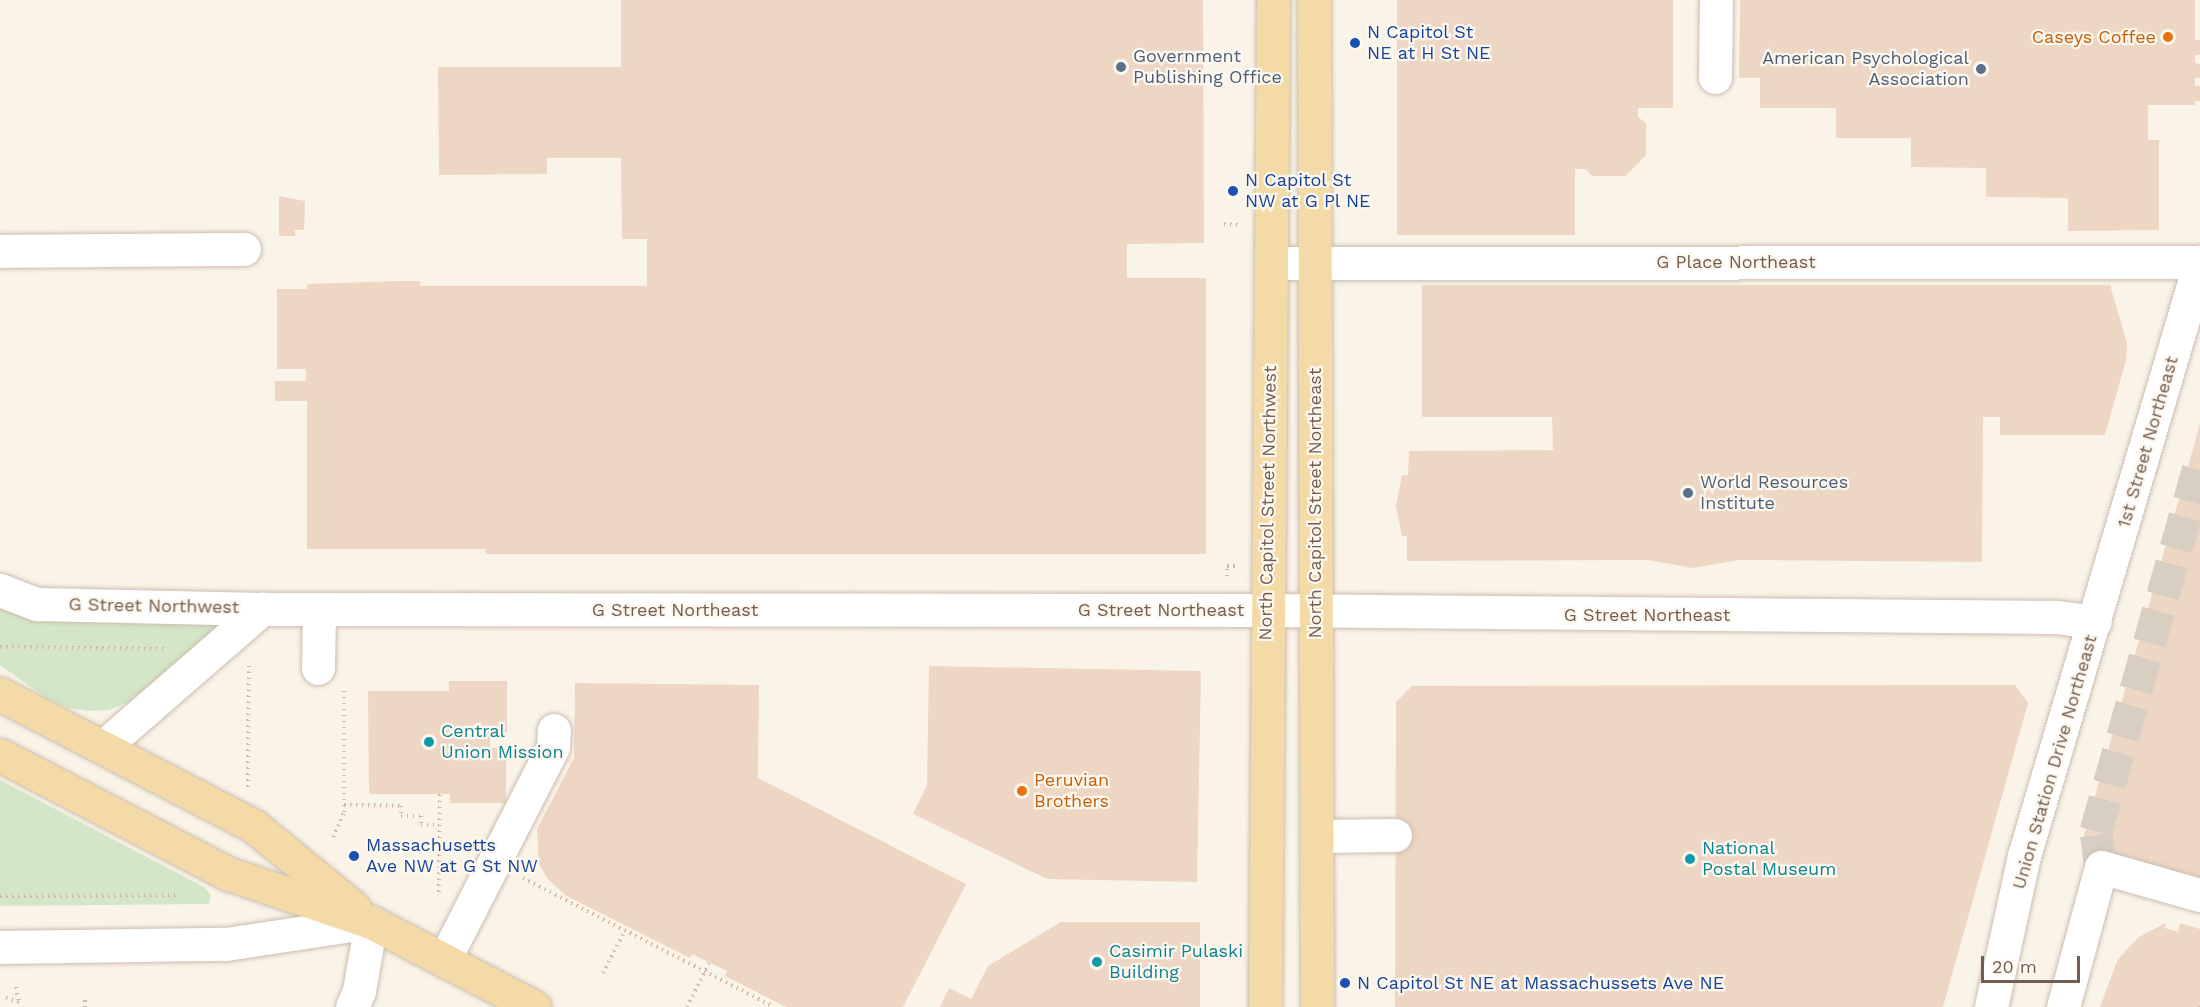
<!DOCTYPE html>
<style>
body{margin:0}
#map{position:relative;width:2200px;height:1007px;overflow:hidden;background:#faf4e8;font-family:"Work Sans",sans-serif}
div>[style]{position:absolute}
.green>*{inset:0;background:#d3e7c8}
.building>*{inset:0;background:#edd6c3}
.minor-tunnel>*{height:33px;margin-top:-16.5px;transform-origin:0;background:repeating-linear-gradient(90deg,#d8cec2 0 33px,transparent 0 49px)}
.path>*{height:4px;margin-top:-2px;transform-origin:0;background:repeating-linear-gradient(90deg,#d2b9a6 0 1.5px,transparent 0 6px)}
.roads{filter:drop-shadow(0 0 2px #ccbdaf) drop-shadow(0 0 2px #ccbdaf)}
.minor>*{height:33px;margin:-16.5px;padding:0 16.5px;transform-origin:16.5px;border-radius:16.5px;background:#fff}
.major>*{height:33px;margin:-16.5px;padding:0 16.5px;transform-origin:16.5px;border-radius:16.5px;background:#f3daa7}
.dots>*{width:16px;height:16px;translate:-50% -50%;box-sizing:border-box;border:3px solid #fdf8ef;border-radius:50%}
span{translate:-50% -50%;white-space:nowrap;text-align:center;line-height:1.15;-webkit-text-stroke:4.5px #fdf8ef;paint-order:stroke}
.transit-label{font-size:18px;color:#164399}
.left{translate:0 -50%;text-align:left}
.food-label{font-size:18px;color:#c56008}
.right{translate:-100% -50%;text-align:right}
.service-label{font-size:18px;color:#4e5e75}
.street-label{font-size:18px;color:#725d4f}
.culture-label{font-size:18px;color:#0d838f}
.scale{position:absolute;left:1981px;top:956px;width:99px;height:27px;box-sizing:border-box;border:3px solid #725d4f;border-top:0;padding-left:8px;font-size:18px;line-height:21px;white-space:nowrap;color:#725d4f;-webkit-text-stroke:4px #fdf8ef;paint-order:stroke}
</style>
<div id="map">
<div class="green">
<div style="clip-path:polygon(0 605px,226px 622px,127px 703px,109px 710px,89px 711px,68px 708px,48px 699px,0 665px)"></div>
<div style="clip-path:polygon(0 780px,204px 887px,211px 895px,209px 904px,0 906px)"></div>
</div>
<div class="building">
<div style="clip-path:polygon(621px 0,1203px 0,1204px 243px,1127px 244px,1127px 278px,1206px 278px,1206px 554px,486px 554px,486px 549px,307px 549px,307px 401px,275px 401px,275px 381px,306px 381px,306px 369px,277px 369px,277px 289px,307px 289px,307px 284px,400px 281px,420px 281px,420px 286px,647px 286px,647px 239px,622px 239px,621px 158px,547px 158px,547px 174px,439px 175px,438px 67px,621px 67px)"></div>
<div style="clip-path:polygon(1397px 0,1673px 0,1673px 108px,1638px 108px,1638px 117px,1646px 123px,1646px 155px,1625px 176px,1592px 176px,1586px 169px,1575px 169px,1575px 235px,1397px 235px)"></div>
<div style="clip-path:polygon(1740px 0,2195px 0,2195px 40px,2200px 40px,2200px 55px,2195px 55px,2195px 63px,2200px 64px,2200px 78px,2195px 78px,2195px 86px,2200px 86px,2200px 101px,2195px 101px,2195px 105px,2148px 105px,2148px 140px,2159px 140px,2159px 230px,2068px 231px,2068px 198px,1986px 197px,1986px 168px,1911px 167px,1911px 138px,1836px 138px,1836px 108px,1760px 108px,1760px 78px,1739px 78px)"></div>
<div style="clip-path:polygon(279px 196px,305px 201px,304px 230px,295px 230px,295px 236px,279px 236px)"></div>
<div style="clip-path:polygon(1422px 285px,2110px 285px,2127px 343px,2126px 360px,2105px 435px,2000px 435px,2000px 417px,1983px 417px,1982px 562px,1739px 560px,1693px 568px,1648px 560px,1407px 561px,1407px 536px,1402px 536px,1396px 506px,1402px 475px,1408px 475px,1409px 451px,1553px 450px,1552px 417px,1422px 417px)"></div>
<div style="clip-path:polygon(2200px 424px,2200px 879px,2081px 846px)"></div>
<div style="clip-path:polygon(929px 666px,1201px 671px,1197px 882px,1047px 879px,913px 814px,927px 785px)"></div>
<div style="clip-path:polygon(449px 681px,507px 681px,507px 737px,490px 737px,490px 748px,506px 748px,506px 803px,450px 803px,450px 794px,369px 794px,368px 691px,449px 691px)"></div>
<div style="clip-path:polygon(575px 683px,759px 685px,758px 778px,966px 884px,903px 1007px,786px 1007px,725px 976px,727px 971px,692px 954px,690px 958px,565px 895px,547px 878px,539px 864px,537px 829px,574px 758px)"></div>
<div style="clip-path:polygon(1974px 685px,2015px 685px,2028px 703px,1943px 1007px,1395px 1007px,1396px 702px,1412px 686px)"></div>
<div style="clip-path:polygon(1061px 922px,1200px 922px,1200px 1007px,940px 1007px,949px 988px,971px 999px,988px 966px)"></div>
<div style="clip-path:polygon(2166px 923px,2165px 928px,2178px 932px,2180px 923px,2200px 929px,2200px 1007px,2100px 1007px,2118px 959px,2139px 937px)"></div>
</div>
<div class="minor-tunnel">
<div style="left:2101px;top:867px;width:36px;rotate:-98deg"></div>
<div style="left:2096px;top:831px;width:382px;rotate:-74.2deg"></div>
</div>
<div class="path">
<div style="left:1224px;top:224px;width:14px;rotate:4deg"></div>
<div style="left:1227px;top:576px;width:10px;rotate:-90deg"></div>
<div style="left:1227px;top:566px;width:10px"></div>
<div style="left:0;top:647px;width:165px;rotate:0.7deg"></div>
<div style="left:248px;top:787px;width:121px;rotate:-89.5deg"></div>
<div style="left:344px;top:805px;width:57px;rotate:1deg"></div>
<div style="left:401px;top:806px;width:10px;rotate:90deg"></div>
<div style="left:401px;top:816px;width:20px"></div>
<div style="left:421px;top:816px;width:9px;rotate:90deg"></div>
<div style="left:421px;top:825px;width:18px"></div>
<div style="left:333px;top:837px;width:27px;rotate:-66deg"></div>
<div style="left:344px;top:812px;width:122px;rotate:-90deg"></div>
<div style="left:523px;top:878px;width:282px;rotate:27.2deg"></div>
<div style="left:439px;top:892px;width:98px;rotate:-89.4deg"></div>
<div style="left:0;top:896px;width:179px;rotate:-0.3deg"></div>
<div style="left:603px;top:973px;width:48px;rotate:-62.9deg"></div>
<div style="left:16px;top:987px;width:15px;rotate:79deg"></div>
<div style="left:6px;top:998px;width:14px;rotate:17deg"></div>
<div style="left:85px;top:1000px;width:7px;rotate:90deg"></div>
<div style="left:687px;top:1007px;width:49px;rotate:-63.4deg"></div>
<div style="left:2200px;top:1007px;width:1px;rotate:-90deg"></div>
</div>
<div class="roads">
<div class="minor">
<div style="left:1715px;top:77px;width:77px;rotate:-89.3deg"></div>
<div style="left:0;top:251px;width:244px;rotate:-0.5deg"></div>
<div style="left:1273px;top:263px;width:927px;rotate:-0.06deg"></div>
<div style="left:0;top:590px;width:40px;rotate:21deg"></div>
<div style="left:37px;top:604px;width:225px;rotate:1.3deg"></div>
<div style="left:262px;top:609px;width:1003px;rotate:0.06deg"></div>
<div style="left:1265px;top:610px;width:791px;rotate:0.51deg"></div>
<div style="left:2056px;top:617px;width:39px;rotate:7deg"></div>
<div style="left:318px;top:668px;width:59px;rotate:-89deg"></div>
<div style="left:103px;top:747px;width:211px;rotate:-41deg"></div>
<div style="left:1317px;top:836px;width:78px;rotate:-0.7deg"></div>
<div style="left:0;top:947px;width:226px;rotate:-0.8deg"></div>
<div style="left:226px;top:944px;width:147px;rotate:-8.6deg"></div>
<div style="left:371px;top:922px;width:70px;rotate:99.9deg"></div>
<div style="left:359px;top:991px;width:17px;rotate:114deg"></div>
<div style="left:444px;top:960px;width:239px;rotate:-62.9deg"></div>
<div style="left:553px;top:747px;width:17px;rotate:-87deg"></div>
<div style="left:1991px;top:1007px;width:155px;rotate:-77.7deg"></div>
<div style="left:2024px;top:856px;width:620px;rotate:-73.5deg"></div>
<div style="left:2063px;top:1007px;width:145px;rotate:-74.8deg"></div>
<div style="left:2101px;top:867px;width:103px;rotate:15.8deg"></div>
</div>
<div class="major">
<div style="left:1314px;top:0;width:1007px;rotate:89.83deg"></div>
<div style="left:0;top:694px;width:288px;rotate:27.5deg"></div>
<div style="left:255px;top:827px;width:128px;rotate:39.3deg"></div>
<div style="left:0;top:755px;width:258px;rotate:27.5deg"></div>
<div style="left:229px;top:874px;width:150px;rotate:18.7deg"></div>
<div style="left:371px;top:922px;width:184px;rotate:27.5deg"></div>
<div style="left:1265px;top:1007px;width:1007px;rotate:-89.54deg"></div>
</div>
</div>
<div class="dots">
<div style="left:2168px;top:37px;background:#e8710a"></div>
<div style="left:1355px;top:43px;background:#1a4fb4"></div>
<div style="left:1121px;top:67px;background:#5c6f8a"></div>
<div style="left:1981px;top:69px;background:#5c6f8a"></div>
<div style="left:1233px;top:191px;background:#1a4fb4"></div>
<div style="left:1688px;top:493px;background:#5c6f8a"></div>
<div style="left:429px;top:742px;background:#0f9aa8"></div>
<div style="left:1022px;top:791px;background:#e8710a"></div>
<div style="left:354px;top:856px;background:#1a4fb4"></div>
<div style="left:1690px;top:859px;background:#0f9aa8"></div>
<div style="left:1097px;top:962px;background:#0f9aa8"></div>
<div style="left:1345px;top:983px;background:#1a4fb4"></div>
</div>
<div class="transit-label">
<span class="left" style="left:1367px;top:43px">N Capitol St<br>NE at H St NE</span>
<span class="left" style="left:1245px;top:191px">N Capitol St<br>NW at G Pl NE</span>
<span class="left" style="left:366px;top:856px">Massachusetts<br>Ave NW at G St NW</span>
<span class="left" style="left:1357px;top:983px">N Capitol St NE at Massachussets Ave NE</span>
</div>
<div class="food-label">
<span class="right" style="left:2156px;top:37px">Caseys Coffee</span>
<span class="left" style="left:1034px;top:791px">Peruvian<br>Brothers</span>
</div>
<div class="service-label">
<span class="left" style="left:1133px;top:67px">Government<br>Publishing Office</span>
<span class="right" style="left:1969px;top:69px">American Psychological<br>Association</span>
<span class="left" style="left:1700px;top:493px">World Resources<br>Institute</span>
</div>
<div class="street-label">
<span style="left:1736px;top:262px">G Place Northeast</span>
<span style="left:2148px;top:442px;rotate:-74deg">1st Street Northeast</span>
<span style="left:1268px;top:503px;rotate:-89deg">North Capitol Street Northwest</span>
<span style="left:1315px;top:503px;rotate:-90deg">North Capitol Street Northeast</span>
<span style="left:154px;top:606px;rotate:1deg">G Street Northwest</span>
<span style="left:675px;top:610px">G Street Northeast</span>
<span style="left:1161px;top:610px">G Street Northeast</span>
<span style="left:1647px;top:615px">G Street Northeast</span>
<span style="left:2055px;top:762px;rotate:-74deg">Union Station Drive Northeast</span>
</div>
<div class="culture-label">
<span class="left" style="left:441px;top:742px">Central<br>Union Mission</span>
<span class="left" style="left:1702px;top:859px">National<br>Postal Museum</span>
<span class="left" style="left:1109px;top:962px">Casimir Pulaski<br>Building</span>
</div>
<div class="scale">20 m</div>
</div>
